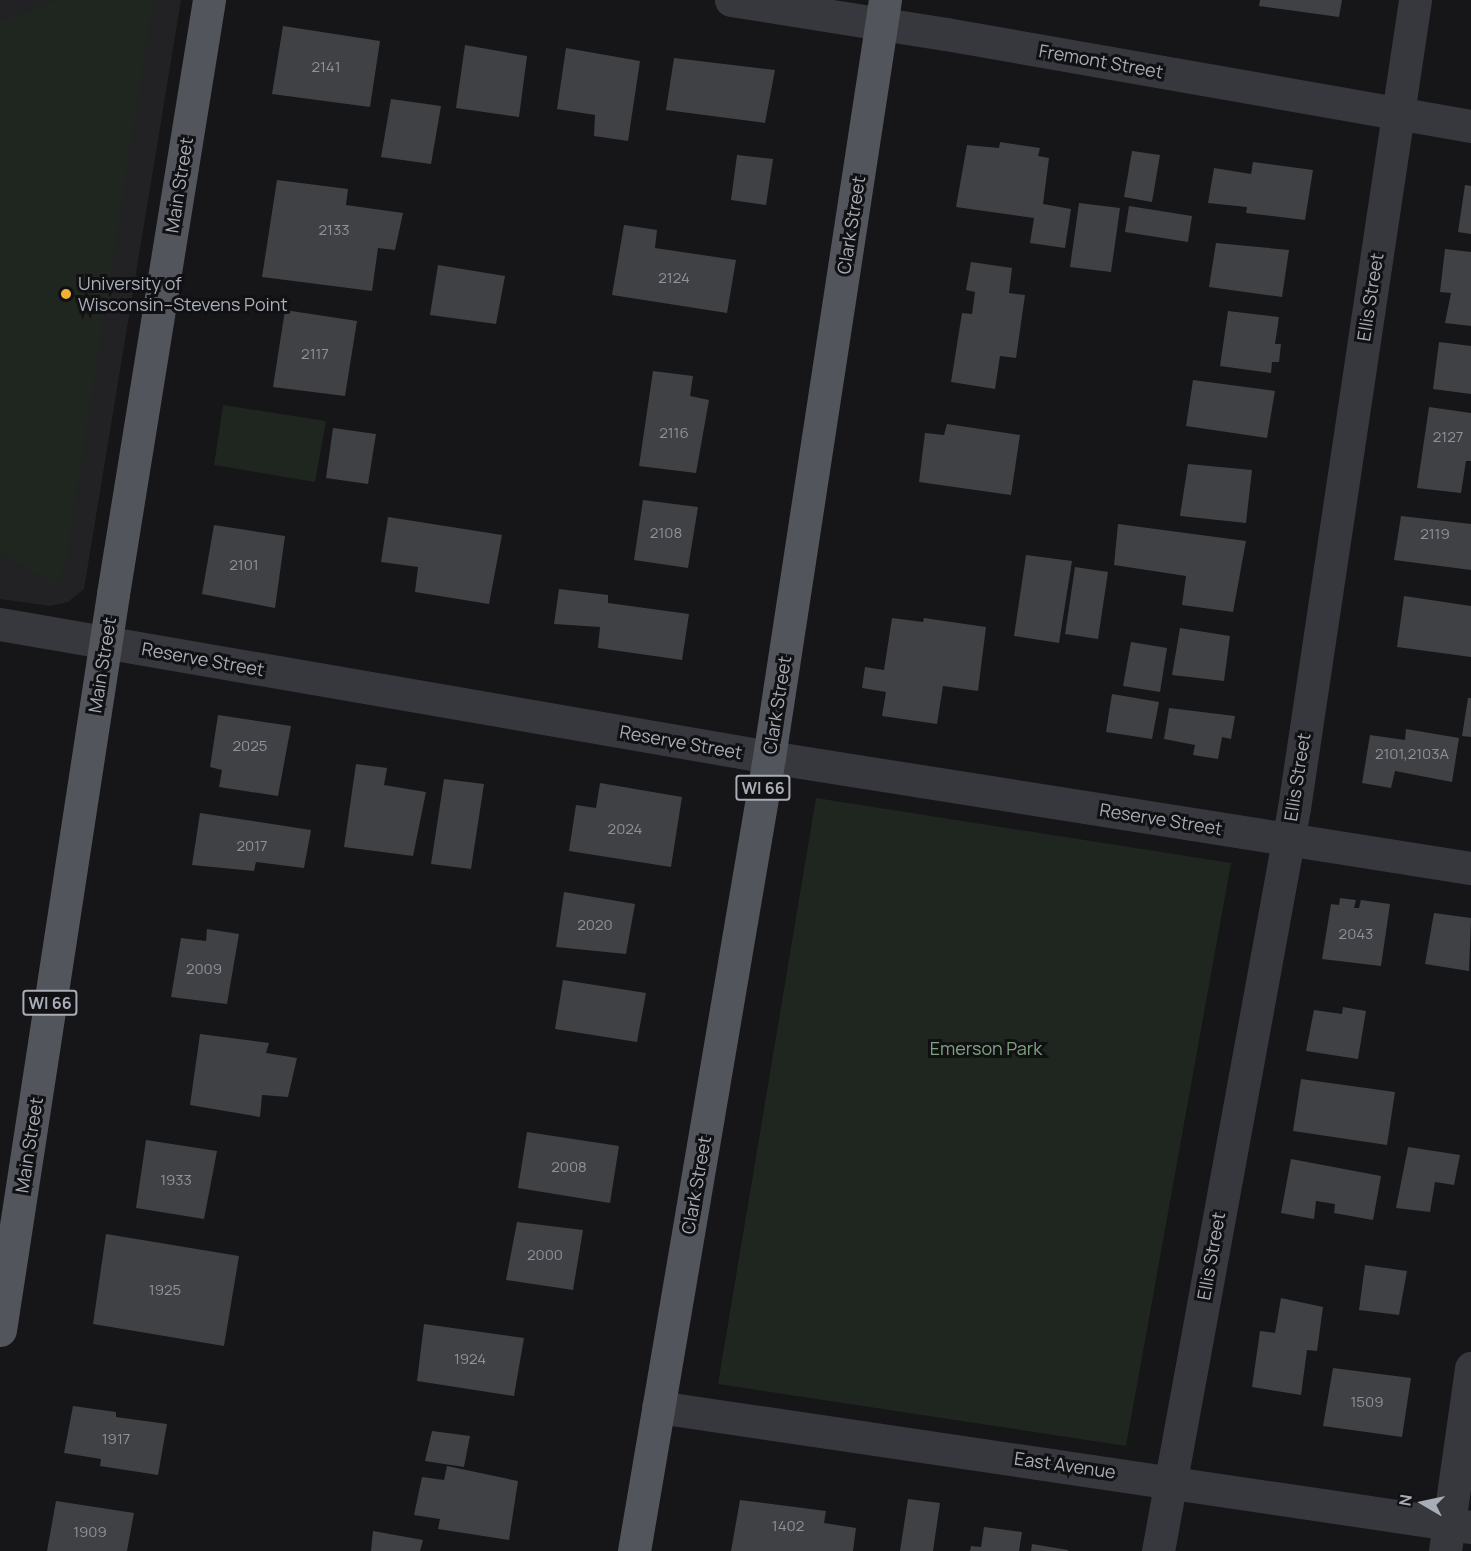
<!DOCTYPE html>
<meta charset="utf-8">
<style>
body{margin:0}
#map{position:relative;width:1471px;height:1551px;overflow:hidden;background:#161618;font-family:Manrope,sans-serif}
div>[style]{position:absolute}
.built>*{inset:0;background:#222225}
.green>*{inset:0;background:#1e261f}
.building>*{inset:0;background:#404145}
.minor>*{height:33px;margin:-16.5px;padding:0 16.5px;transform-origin:16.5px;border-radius:16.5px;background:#37383d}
.major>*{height:33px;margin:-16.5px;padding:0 16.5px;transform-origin:16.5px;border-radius:16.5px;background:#53555c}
.dots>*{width:16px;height:16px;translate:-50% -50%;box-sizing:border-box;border:3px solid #111113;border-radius:50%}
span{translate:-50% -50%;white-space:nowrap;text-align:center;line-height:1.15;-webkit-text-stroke:6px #111113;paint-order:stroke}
.number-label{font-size:15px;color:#8e929b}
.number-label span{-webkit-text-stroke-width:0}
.shield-label span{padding:2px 4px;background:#111113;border:2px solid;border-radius:4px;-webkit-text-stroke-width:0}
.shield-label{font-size:16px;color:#a8adb8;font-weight:700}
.street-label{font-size:18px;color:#a8adb8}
.poi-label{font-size:18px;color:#a8adb8}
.left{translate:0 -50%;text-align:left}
.park-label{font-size:18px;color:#7fa381}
.north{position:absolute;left:1393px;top:1473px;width:60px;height:60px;-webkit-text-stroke:4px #111113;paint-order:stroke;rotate:279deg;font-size:16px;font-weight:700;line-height:24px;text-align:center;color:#a8adb8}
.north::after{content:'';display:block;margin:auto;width:21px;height:27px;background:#a8adb8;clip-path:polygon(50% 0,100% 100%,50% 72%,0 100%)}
</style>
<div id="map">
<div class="built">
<div style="clip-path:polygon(0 0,181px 0,84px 589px,68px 602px,50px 606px,0 599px)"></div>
</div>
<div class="green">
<div style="clip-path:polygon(60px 0,153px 0,67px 554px,65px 567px,54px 584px,0 553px,0 21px)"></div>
<div style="clip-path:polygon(223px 405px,326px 421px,315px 482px,214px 465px)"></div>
<div style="clip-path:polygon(816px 798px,1231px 863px,1126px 1446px,718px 1384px)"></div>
</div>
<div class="building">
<div style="clip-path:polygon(1260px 0,1342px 0,1339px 17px,1259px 6px)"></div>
<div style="clip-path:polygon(283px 26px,380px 41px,370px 107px,272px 94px)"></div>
<div style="clip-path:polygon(465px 45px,527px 56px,519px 117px,456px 108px)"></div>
<div style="clip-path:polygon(566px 48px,640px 61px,628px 141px,594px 136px,595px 115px,557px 109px)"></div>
<div style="clip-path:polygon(674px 58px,775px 70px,765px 123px,666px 110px)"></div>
<div style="clip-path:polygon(391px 99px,441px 106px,431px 164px,381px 157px)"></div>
<div style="clip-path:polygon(1000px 142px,1040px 148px,1038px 156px,1049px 158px,1043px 204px,1071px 209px,1065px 248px,1030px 243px,1034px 218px,956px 207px,967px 145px,999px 148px)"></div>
<div style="clip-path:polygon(1132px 151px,1160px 155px,1152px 202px,1124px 197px)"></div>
<div style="clip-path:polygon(737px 155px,773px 159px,766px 205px,731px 200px)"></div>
<div style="clip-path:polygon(1253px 162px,1313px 170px,1305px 220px,1246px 213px,1247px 207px,1208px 203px,1214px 168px,1251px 174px)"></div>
<div style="clip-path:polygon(277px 180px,348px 189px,346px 205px,403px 213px,395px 250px,378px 248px,372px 291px,262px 277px)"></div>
<div style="clip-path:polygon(1465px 185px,1471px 186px,1471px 234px,1458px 232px)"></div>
<div style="clip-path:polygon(1079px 203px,1120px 208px,1111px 272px,1070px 267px)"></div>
<div style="clip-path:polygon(1129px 206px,1192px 216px,1188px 242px,1125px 232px)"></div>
<div style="clip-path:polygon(624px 225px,657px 230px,655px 248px,736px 260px,727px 313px,612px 295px)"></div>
<div style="clip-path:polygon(1216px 243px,1289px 250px,1282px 297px,1209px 287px)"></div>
<div style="clip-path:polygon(1445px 249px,1471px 252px,1471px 326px,1445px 323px,1451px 293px,1440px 292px)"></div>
<div style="clip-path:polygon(971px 262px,1012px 268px,1009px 293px,1025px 295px,1016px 358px,1000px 356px,995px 389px,951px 382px,962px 313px,972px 314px,975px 292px,966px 290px)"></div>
<div style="clip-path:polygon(438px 265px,505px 276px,496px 324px,430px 315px)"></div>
<div style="clip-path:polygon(285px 310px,357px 321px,345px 396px,273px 387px)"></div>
<div style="clip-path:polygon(1228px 311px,1279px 317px,1275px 344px,1281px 344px,1279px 362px,1272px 362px,1271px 373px,1220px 366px)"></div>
<div style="clip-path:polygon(1439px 342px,1471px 346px,1471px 394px,1433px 389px)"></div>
<div style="clip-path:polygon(653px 371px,693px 376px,690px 396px,709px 400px,696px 473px,639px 466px)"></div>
<div style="clip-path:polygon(1193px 380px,1275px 391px,1267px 438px,1186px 426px)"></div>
<div style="clip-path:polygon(1429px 407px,1471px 413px,1471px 461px,1466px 461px,1461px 493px,1417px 488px)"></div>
<div style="clip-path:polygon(947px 424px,1020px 435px,1011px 495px,919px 482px,925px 433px,944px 435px)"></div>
<div style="clip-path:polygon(333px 428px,376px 434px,368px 484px,326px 478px)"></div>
<div style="clip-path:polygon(1188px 464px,1252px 470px,1246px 523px,1180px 516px)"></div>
<div style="clip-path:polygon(643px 500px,698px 507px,688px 568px,634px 560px)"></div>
<div style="clip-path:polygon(1401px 516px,1471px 524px,1471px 570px,1394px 560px)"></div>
<div style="clip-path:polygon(388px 517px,502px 535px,489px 604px,415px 592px,418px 567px,381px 562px)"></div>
<div style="clip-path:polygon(1118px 524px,1246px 541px,1233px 612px,1182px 605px,1186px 576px,1114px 565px)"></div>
<div style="clip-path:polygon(214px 525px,285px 536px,275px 608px,202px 594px)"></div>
<div style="clip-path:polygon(1026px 555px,1072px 561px,1059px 643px,1014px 636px)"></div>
<div style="clip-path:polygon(1075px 567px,1108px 572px,1098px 639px,1065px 634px)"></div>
<div style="clip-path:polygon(559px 589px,608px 595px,608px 603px,689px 614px,682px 660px,598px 648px,600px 627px,554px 624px)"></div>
<div style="clip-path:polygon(1404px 596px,1471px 606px,1471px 657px,1397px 647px)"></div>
<div style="clip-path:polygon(892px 618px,923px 622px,924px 618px,986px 627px,978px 691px,943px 686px,937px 724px,882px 716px,886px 692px,862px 688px,865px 667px,884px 670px)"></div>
<div style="clip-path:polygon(1180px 628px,1230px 636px,1224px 681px,1172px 675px)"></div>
<div style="clip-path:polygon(1131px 642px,1167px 648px,1160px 692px,1123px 686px)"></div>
<div style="clip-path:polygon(1112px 694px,1159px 702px,1152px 739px,1106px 732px)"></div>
<div style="clip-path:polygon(1468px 698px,1471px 698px,1471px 737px,1462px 736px)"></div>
<div style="clip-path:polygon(1169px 708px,1235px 716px,1231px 739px,1222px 737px,1218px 759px,1193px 755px,1195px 745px,1164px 739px)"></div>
<div style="clip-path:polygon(218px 715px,291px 726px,278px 796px,219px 787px,222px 770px,210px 767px)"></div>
<div style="clip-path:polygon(1406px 729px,1459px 738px,1452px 782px,1395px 771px,1391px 788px,1362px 783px,1370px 735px,1405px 740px)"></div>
<div style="clip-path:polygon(356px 764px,387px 768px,384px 785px,426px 792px,413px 856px,344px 847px)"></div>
<div style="clip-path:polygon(444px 779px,484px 784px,471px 869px,431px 864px)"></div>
<div style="clip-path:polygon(600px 783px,682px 797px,671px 867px,569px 851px,576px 805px,596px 808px)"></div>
<div style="clip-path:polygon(200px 813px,311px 830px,304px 868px,256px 862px,254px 871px,192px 865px)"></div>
<div style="clip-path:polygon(564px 892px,635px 904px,626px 954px,556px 947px)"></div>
<div style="clip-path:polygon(1340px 898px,1356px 900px,1354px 908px,1359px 908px,1361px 900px,1390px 904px,1381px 966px,1322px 959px,1331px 904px,1339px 905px)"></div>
<div style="clip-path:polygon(1434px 913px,1471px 918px,1469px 971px,1425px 964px)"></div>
<div style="clip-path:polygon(207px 929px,239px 934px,227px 1004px,171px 997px,181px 938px,206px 941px)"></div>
<div style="clip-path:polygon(563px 980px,646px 993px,637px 1042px,555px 1029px)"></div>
<div style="clip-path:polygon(1343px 1007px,1366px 1011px,1358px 1059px,1306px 1051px,1314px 1010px,1342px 1014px)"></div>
<div style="clip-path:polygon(200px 1034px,269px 1043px,266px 1053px,297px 1058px,288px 1097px,262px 1095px,260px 1117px,190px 1105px)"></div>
<div style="clip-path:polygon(1301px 1079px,1395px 1092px,1387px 1145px,1293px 1131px)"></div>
<div style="clip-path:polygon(527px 1132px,619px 1146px,610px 1203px,518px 1188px)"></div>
<div style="clip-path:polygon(146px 1140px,217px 1151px,204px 1219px,136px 1208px)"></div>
<div style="clip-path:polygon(1408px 1147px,1460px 1155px,1454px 1185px,1435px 1182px,1430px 1212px,1396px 1208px)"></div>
<div style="clip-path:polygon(1291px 1159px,1381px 1176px,1373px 1220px,1334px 1213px,1335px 1204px,1316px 1201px,1314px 1219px,1281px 1213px)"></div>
<div style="clip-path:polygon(517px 1222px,583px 1230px,573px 1290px,506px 1280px)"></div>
<div style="clip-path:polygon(106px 1234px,239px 1256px,224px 1346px,93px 1324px)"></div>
<div style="clip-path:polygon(1365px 1265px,1407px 1271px,1399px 1315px,1359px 1310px)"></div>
<div style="clip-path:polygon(1281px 1298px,1323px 1307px,1317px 1351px,1307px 1350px,1301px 1395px,1252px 1387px,1260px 1331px,1275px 1333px)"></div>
<div style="clip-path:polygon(424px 1324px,524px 1338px,514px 1396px,417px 1381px)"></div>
<div style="clip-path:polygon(1333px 1368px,1411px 1378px,1402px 1437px,1323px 1426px)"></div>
<div style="clip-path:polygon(73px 1406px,116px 1412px,116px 1417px,167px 1424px,158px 1475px,100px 1466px,101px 1459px,64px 1453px)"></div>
<div style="clip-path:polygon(432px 1431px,470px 1436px,464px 1467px,425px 1461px)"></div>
<div style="clip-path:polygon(447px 1466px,518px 1481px,509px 1540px,438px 1529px,440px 1519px,414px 1515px,422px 1477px,444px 1480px)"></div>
<div style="clip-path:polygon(908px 1499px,940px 1503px,933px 1551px,900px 1551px)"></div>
<div style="clip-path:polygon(740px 1500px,826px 1511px,824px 1523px,856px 1528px,853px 1551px,731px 1551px)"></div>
<div style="clip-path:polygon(56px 1501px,134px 1513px,127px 1551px,47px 1551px)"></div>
<div style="clip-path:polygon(984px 1527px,1022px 1532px,1019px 1551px,970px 1551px,971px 1546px,981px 1547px)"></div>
<div style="clip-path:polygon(373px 1531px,423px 1540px,420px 1551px,371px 1551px)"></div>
<div style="clip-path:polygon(1032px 1544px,1068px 1550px,1068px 1551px,1031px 1551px)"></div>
</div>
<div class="minor">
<div style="left:731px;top:0;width:218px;rotate:9deg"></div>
<div style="left:946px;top:34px;width:533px;rotate:9.94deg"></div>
<div style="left:0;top:624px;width:780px;rotate:9.81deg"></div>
<div style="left:769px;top:757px;width:711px;rotate:8.99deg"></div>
<div style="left:658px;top:1407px;width:822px;rotate:8.4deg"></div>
<div style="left:1158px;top:1551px;width:755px;rotate:-79.63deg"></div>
<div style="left:1294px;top:808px;width:817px;rotate:-81.48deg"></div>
<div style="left:1445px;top:1551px;width:185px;rotate:-81.9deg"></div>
</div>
<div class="major">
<div style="left:0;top:1330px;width:745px;rotate:-81.27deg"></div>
<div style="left:113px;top:594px;width:602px;rotate:-80.82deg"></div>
<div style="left:634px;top:1551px;width:805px;rotate:-80.35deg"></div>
<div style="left:769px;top:757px;width:766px;rotate:-81.29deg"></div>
</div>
<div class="dots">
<div style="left:66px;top:294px;background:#f2b134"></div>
</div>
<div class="number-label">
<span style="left:326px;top:67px">2141</span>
<span style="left:334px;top:230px">2133</span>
<span style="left:674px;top:278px">2124</span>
<span style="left:315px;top:354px">2117</span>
<span style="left:674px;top:433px">2116</span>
<span style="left:1448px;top:437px">2127</span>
<span style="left:666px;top:533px">2108</span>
<span style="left:1435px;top:534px">2119</span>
<span style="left:244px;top:565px">2101</span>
<span style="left:250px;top:746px">2025</span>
<span style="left:1412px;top:754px">2101,2103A</span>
<span style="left:625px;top:829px">2024</span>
<span style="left:252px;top:846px">2017</span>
<span style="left:595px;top:925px">2020</span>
<span style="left:1356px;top:934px">2043</span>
<span style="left:204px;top:969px">2009</span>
<span style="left:569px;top:1167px">2008</span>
<span style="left:176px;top:1180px">1933</span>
<span style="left:545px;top:1255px">2000</span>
<span style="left:165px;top:1290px">1925</span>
<span style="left:470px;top:1359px">1924</span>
<span style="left:1367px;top:1402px">1509</span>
<span style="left:116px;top:1439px">1917</span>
<span style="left:788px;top:1526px">1402</span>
<span style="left:90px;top:1532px">1909</span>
</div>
<div class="shield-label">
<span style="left:763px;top:788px">WI 66</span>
<span style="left:50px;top:1003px">WI 66</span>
</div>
<div class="street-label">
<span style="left:1101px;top:61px;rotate:10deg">Fremont Street</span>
<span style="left:179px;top:185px;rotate:-81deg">Main Street</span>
<span style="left:851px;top:225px;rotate:-81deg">Clark Street</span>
<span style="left:1370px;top:297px;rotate:-81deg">Ellis Street</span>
<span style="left:203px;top:659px;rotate:10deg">Reserve Street</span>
<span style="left:102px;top:665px;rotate:-81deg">Main Street</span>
<span style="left:777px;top:705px;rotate:-81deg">Clark Street</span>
<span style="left:681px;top:742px;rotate:10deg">Reserve Street</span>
<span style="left:1297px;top:777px;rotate:-81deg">Ellis Street</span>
<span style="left:1161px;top:819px;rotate:9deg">Reserve Street</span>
<span style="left:29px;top:1145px;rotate:-81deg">Main Street</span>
<span style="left:696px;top:1185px;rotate:-80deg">Clark Street</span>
<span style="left:1211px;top:1256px;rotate:-80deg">Ellis Street</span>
<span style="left:1065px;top:1465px;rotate:8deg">East Avenue</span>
</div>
<div class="poi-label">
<span class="left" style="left:78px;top:294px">University of<br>Wisconsin–Stevens Point</span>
</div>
<div class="park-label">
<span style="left:986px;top:1048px">Emerson Park</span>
</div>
<div class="north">N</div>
</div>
